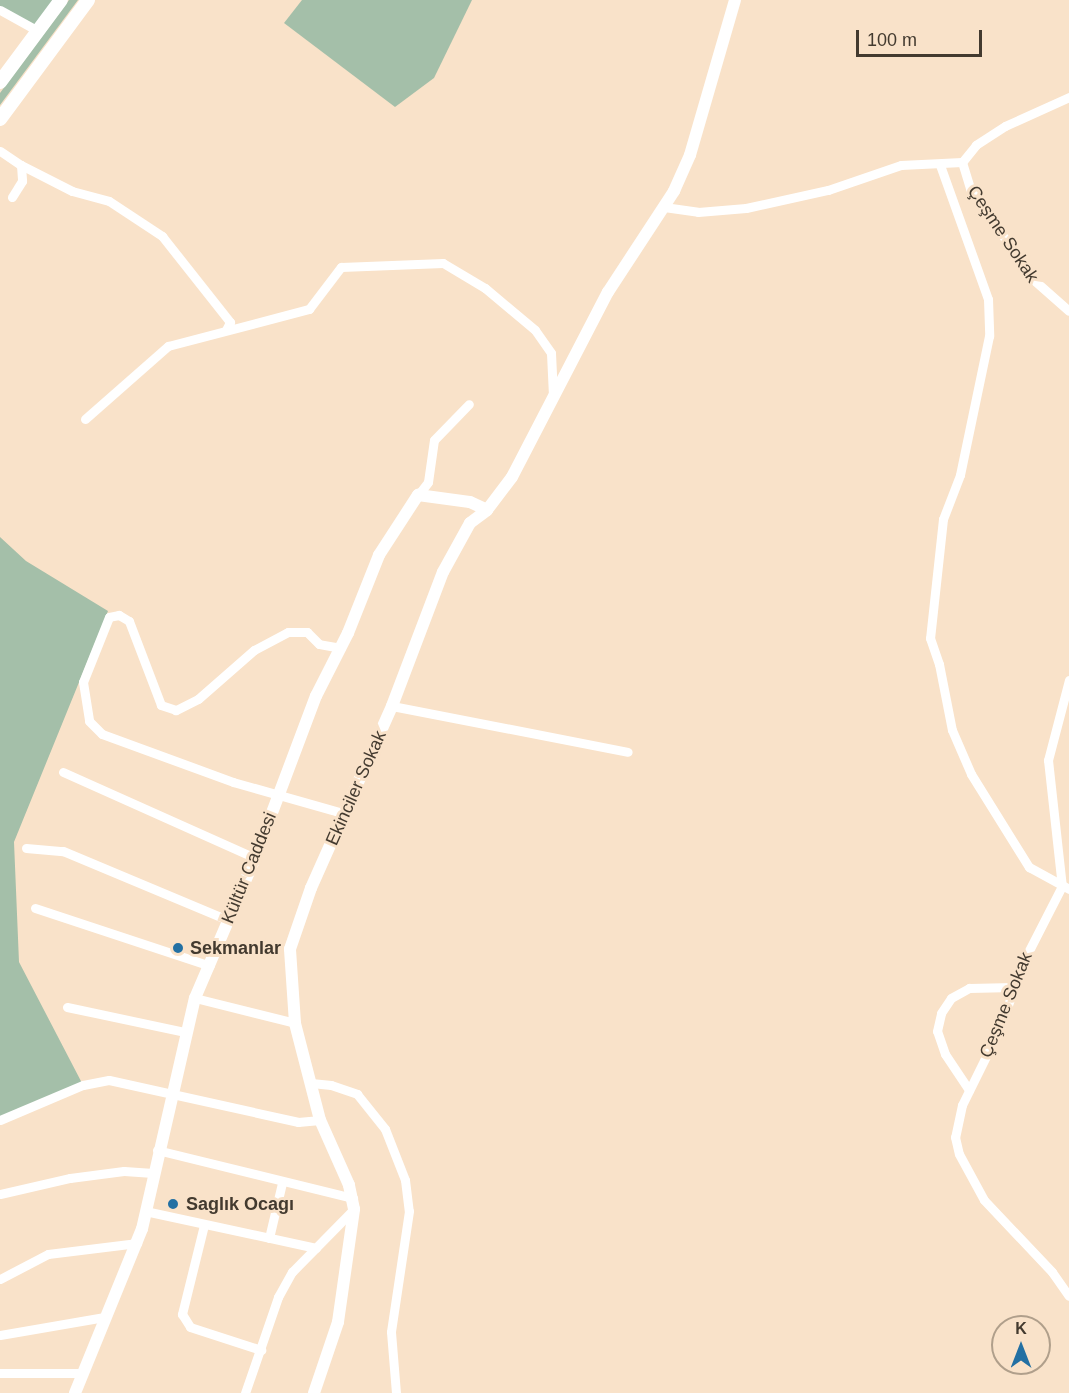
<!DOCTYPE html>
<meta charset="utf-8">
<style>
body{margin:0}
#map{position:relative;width:1069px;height:1393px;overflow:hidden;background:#f9e2c9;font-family:Arial,sans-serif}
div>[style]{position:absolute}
.green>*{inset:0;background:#a4bfa9}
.minor>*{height:9px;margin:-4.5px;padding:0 4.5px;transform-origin:4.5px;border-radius:4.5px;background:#fff}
.tertiary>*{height:12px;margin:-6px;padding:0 6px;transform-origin:6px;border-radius:6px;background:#fff}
.secondary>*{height:14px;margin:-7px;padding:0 7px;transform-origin:7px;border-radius:7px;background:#fff}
.dots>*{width:16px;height:16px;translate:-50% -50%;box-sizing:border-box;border:3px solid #f9e2c9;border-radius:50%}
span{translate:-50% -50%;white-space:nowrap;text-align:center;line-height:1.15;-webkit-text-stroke:6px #f9e2c9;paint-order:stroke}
.street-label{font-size:18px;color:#433a2f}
.poi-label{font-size:18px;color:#433a2f;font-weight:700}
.left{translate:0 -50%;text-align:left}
.north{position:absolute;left:991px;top:1315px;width:60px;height:60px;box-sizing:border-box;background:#f9e2c9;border:2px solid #b09f8b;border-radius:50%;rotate:0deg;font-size:16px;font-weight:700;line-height:24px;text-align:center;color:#433a2f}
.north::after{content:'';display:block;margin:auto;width:21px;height:27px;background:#2370a3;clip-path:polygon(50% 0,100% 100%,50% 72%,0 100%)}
.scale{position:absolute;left:856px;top:30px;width:126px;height:27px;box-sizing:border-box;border:3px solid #433a2f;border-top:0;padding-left:8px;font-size:18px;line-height:21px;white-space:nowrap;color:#433a2f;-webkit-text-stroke:4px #f9e2c9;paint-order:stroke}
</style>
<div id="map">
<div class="green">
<div style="clip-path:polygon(0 0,62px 0,38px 31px,0 13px)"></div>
<div style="clip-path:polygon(69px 0,78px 0,0 105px,0 93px)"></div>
<div style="clip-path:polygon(302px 0,472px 0,434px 78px,395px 107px,284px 23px)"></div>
<div style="clip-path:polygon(0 537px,26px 561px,108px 611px,14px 842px,19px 962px,83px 1085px,0 1121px)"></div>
</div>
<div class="minor">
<div style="left:0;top:10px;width:43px;rotate:28.9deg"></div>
<div style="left:1069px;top:97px;width:70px;rotate:155.6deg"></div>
<div style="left:1005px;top:126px;width:35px;rotate:147deg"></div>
<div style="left:976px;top:145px;width:22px;rotate:129deg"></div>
<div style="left:962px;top:162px;width:30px;rotate:73deg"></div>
<div style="left:971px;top:191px;width:110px;rotate:54.6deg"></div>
<div style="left:1035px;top:281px;width:45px;rotate:41.4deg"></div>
<div style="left:0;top:151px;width:25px;rotate:34deg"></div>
<div style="left:21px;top:165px;width:16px;rotate:86deg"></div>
<div style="left:22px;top:181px;width:19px;rotate:122deg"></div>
<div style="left:21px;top:165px;width:57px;rotate:27deg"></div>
<div style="left:72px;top:191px;width:38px;rotate:15deg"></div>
<div style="left:109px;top:201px;width:64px;rotate:33.4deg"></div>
<div style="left:162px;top:236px;width:110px;rotate:51.7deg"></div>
<div style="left:230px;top:322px;width:9px;rotate:117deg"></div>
<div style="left:940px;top:165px;width:142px;rotate:70.3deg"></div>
<div style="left:988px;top:299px;width:37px;rotate:88deg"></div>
<div style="left:989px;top:336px;width:142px;rotate:101.8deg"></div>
<div style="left:960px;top:475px;width:47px;rotate:111.1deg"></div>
<div style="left:943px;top:519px;width:120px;rotate:96.2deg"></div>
<div style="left:930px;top:638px;width:28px;rotate:71deg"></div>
<div style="left:939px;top:664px;width:67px;rotate:78.9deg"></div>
<div style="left:952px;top:730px;width:48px;rotate:66.6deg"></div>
<div style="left:971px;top:774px;width:110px;rotate:58.1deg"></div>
<div style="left:1029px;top:867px;width:46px;rotate:28.8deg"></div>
<div style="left:664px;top:207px;width:34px;rotate:8deg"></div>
<div style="left:698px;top:212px;width:48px;rotate:-4.8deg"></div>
<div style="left:746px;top:208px;width:84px;rotate:-12.4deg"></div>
<div style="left:828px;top:190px;width:77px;rotate:-18.9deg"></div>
<div style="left:901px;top:165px;width:61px;rotate:-2.8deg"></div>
<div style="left:85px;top:419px;width:111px;rotate:-41.3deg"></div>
<div style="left:168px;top:346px;width:146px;rotate:-14.7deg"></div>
<div style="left:309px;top:309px;width:53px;rotate:-52.7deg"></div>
<div style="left:341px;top:267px;width:102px;rotate:-2.2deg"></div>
<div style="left:443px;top:263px;width:49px;rotate:30.8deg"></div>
<div style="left:485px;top:288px;width:65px;rotate:40deg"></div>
<div style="left:535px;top:330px;width:28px;rotate:55deg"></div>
<div style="left:551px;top:353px;width:43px;rotate:87.3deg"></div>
<div style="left:418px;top:495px;width:16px;rotate:-52deg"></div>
<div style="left:428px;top:482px;width:42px;rotate:-81.9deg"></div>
<div style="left:434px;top:440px;width:50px;rotate:-45.8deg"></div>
<div style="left:341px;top:648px;width:22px;rotate:-170deg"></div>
<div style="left:319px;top:644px;width:17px;rotate:-135deg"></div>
<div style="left:307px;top:632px;width:19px;rotate:180deg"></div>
<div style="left:288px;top:632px;width:38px;rotate:152deg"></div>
<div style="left:254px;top:650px;width:74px;rotate:138.8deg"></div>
<div style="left:198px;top:699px;width:25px;rotate:153deg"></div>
<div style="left:176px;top:710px;width:16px;rotate:-162deg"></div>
<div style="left:161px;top:705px;width:90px;rotate:-110.9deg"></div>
<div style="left:129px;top:621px;width:12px;rotate:-149deg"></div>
<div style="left:119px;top:615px;width:10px;rotate:169deg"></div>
<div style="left:109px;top:617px;width:70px;rotate:111.8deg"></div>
<div style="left:83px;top:682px;width:39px;rotate:81deg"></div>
<div style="left:89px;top:721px;width:18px;rotate:45deg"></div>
<div style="left:102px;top:734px;width:140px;rotate:20.1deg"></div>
<div style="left:233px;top:782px;width:117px;rotate:15.8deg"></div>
<div style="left:1069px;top:680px;width:83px;rotate:104.7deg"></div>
<div style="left:1048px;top:760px;width:127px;rotate:83.7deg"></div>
<div style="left:1062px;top:886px;width:90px;rotate:117.1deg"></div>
<div style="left:1021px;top:966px;width:63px;rotate:108.4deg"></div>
<div style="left:1001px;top:1026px;width:88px;rotate:116.3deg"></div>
<div style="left:962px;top:1105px;width:33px;rotate:102deg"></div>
<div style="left:955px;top:1137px;width:17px;rotate:77deg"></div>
<div style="left:959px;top:1154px;width:52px;rotate:61.5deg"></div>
<div style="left:984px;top:1200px;width:99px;rotate:46.6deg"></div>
<div style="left:1052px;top:1272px;width:29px;rotate:55deg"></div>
<div style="left:392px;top:706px;width:240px;rotate:11deg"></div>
<div style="left:63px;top:772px;width:210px;rotate:24.1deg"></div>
<div style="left:26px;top:848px;width:37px;rotate:5deg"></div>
<div style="left:63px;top:851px;width:179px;rotate:22.7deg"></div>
<div style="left:35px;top:908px;width:184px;rotate:18.3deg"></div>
<div style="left:195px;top:998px;width:103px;rotate:14deg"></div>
<div style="left:67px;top:1007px;width:121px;rotate:12deg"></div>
<div style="left:311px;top:1083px;width:20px;rotate:6deg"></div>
<div style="left:331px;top:1085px;width:28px;rotate:19deg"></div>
<div style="left:357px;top:1094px;width:45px;rotate:51.3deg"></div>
<div style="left:385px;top:1129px;width:55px;rotate:68.6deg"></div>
<div style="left:405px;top:1180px;width:31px;rotate:83deg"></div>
<div style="left:409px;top:1211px;width:122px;rotate:98.5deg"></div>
<div style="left:391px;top:1332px;width:61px;rotate:85.3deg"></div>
<div style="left:969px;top:1090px;width:43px;rotate:-123.7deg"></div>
<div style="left:945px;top:1054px;width:24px;rotate:-109deg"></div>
<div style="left:937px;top:1031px;width:18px;rotate:-77deg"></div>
<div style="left:941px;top:1013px;width:18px;rotate:-56deg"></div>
<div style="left:951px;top:998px;width:21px;rotate:-29deg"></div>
<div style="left:969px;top:988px;width:45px;rotate:-1.3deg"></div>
<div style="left:0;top:1120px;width:90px;rotate:-22.9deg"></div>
<div style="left:83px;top:1085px;width:26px;rotate:-11deg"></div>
<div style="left:109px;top:1080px;width:194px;rotate:12.5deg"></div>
<div style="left:298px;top:1122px;width:22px;rotate:-5deg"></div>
<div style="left:157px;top:1150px;width:202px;rotate:13.8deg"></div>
<div style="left:0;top:1194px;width:72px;rotate:-12.9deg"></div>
<div style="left:70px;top:1178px;width:54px;rotate:-7.4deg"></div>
<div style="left:124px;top:1171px;width:29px;rotate:4deg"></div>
<div style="left:145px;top:1211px;width:175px;rotate:12.2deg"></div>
<div style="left:204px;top:1225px;width:92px;rotate:103.9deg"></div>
<div style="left:182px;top:1314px;width:15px;rotate:58deg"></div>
<div style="left:190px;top:1327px;width:75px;rotate:17.9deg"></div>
<div style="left:269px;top:1238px;width:57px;rotate:-76.7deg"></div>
<div style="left:0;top:1279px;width:54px;rotate:-27.5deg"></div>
<div style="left:48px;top:1254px;width:90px;rotate:-7deg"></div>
<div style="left:0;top:1335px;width:106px;rotate:-9.8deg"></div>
<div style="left:0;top:1373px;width:83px"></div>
<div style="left:245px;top:1393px;width:102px;rotate:-71deg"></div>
<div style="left:278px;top:1297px;width:29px;rotate:-61deg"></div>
<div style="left:292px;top:1272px;width:88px;rotate:-45.5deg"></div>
</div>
<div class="tertiary">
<div style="left:75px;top:1393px;width:177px;rotate:-67.8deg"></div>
<div style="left:142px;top:1229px;width:237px;rotate:-77.1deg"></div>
<div style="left:195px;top:998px;width:152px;rotate:-66.8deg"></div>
<div style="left:255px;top:858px;width:173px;rotate:-69.4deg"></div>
<div style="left:316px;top:696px;width:71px;rotate:-63.1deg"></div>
<div style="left:348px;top:633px;width:84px;rotate:-68.3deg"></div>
<div style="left:379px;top:555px;width:72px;rotate:-57deg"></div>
<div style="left:418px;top:495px;width:52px;rotate:7.7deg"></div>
<div style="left:470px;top:502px;width:19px;rotate:25deg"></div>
<div style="left:314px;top:1393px;width:75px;rotate:-71.3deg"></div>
<div style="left:338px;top:1322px;width:114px;rotate:-81.9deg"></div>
<div style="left:354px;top:1209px;width:25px;rotate:-102deg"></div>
<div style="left:349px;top:1185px;width:71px;rotate:-114deg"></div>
<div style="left:320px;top:1120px;width:100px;rotate:-104.5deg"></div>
<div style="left:295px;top:1023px;width:74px;rotate:-93.9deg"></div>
<div style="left:290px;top:949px;width:65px;rotate:-71deg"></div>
<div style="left:311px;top:888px;width:199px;rotate:-66deg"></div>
<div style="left:392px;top:706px;width:143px;rotate:-69.2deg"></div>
<div style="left:443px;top:572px;width:56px;rotate:-61.1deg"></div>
<div style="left:470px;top:523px;width:21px;rotate:-37deg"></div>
<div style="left:487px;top:510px;width:41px;rotate:-52.9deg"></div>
<div style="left:512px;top:477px;width:208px;rotate:-62.6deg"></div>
<div style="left:608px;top:292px;width:121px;rotate:-56.8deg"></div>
<div style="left:674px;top:191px;width:39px;rotate:-66deg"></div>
<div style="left:690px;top:155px;width:161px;rotate:-73.8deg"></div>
</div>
<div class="secondary">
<div style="left:0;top:82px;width:102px;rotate:-53.4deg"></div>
<div style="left:0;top:119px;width:148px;rotate:-53.5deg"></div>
</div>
<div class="dots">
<div style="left:178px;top:948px;background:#2370a3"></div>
<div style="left:173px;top:1204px;background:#2370a3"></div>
</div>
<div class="street-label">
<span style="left:1003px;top:234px;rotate:56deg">Çeşme Sokak</span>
<span style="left:356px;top:788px;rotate:-66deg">Ekinciler Sokak</span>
<span style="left:249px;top:868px;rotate:-68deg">Kültür Caddesi</span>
<span style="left:1006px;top:1005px;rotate:-68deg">Çeşme Sokak</span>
</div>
<div class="poi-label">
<span class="left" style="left:190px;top:948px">Sekmanlar</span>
<span class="left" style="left:186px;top:1204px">Saglık Ocagı</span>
</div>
<div class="north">K</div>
<div class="scale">100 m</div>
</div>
